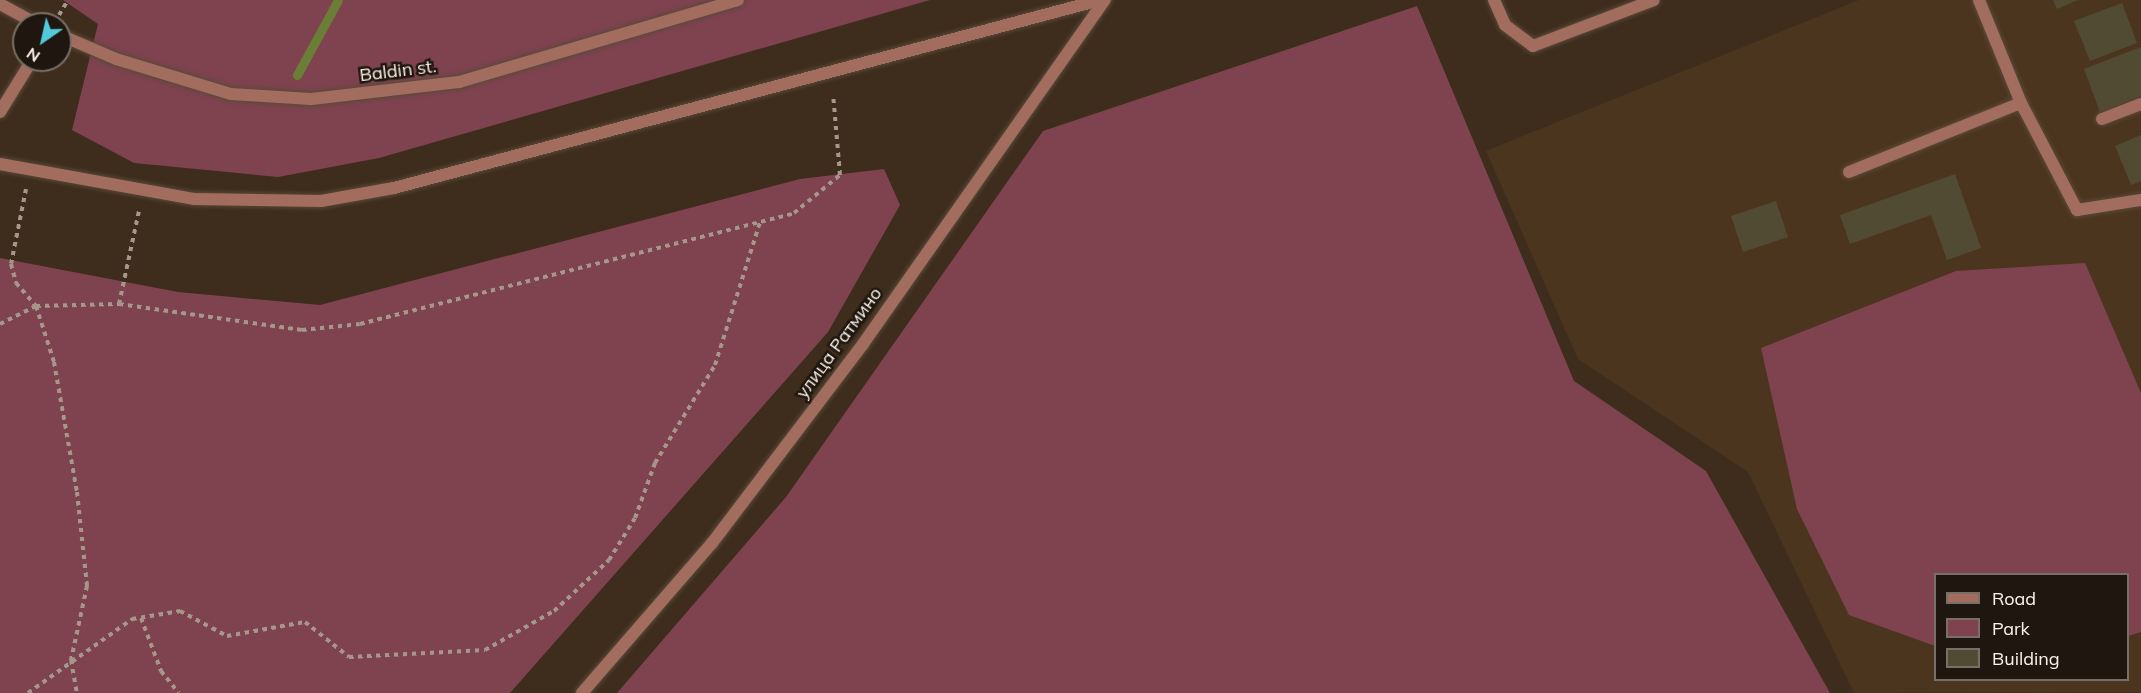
<!DOCTYPE html>
<meta charset="utf-8">
<style>
body{margin:0}
#map{position:relative;width:2141px;height:693px;overflow:hidden;background:#3e2d1c;font-family:Mulish,sans-serif}
div>[style]{position:absolute}
.built>*{inset:0;background:#4c351e}
.green>*{inset:0;background:#7f4350}
.stream>*{height:9px;margin:-4.5px;padding:0 4.5px;transform-origin:4.5px;border-radius:4.5px;background:#6a7e36}
.building>*{inset:0;background:#524b33}
.path>*{height:4px;margin-top:-2px;transform-origin:0;background:repeating-linear-gradient(90deg,#a5978a 0 4.5px,transparent 0 9px)}
.roads{filter:drop-shadow(0 0 2px #594939) drop-shadow(0 0 2px #594939)}
.service>*{height:12px;margin:-6px;padding:0 6px;transform-origin:6px;border-radius:6px;background:#a26d5f}
.minor>*{height:12px;margin:-6px;padding:0 6px;transform-origin:6px;border-radius:6px;background:#a26d5f}
.tertiary>*{height:12px;margin:-6px;padding:0 6px;transform-origin:6px;border-radius:6px;background:#a26d5f}
span{translate:-50% -50%;white-space:nowrap;text-align:center;line-height:1.15;-webkit-text-stroke:5px #1f170f;paint-order:stroke}
.street-label{font-size:18px;color:#fef2e8}
.legend{position:absolute;left:1934px;top:573px;width:195px;height:108px;box-sizing:border-box;background:#1f170f;border:2px solid #786f66;margin:0;padding:8px 10px;list-style:none;font-size:18px;color:#fef2e8}
.legend li{display:flex;align-items:center;gap:12px;height:30px}
.legend b{width:30px;border:2px solid #786f66}
.north{position:absolute;left:12px;top:12px;width:60px;height:60px;box-sizing:border-box;background:#1f170f;border:2px solid #786f66;border-radius:50%;rotate:214deg;font-size:16px;font-weight:700;line-height:24px;text-align:center;color:#fef2e8}
.north::after{content:'';display:block;margin:auto;width:21px;height:27px;background:#53cadc;clip-path:polygon(50% 0,100% 100%,50% 72%,0 100%)}
</style>
<div id="map">
<div class="built">
<div style="clip-path:polygon(evenodd,1859px 0,2141px 0,2141px 692px,1854px 693px,1748px 472px,1578px 359px,1486px 151px,1859px 0,1936px 574px,2128px 574px,2128px 680px,1936px 680px,1936px 574px)"></div>
</div>
<div class="green">
<div style="clip-path:polygon(63px 0,930px 0,379px 158px,278px 177px,134px 163px,72px 130px,98px 24px)"></div>
<div style="clip-path:polygon(1417px 6px,1574px 381px,1706px 471px,1830px 693px,617px 693px,786px 497px,1043px 131px)"></div>
<div style="clip-path:polygon(884px 169px,900px 205px,828px 332px,510px 693px,0 693px,0 258px,178px 292px,320px 305px,800px 179px)"></div>
<div style="clip-path:polygon(2085px 263px,2141px 393px,2141px 632px,2128px 636px,2128px 574px,1936px 574px,1935px 646px,1849px 615px,1797px 509px,1761px 348px,1956px 271px)"></div>
</div>
<div class="stream">
<div style="left:297px;top:75px;width:85px;rotate:-61.3deg"></div>
</div>
<div class="building">
<div style="clip-path:polygon(2053px 0,2078px 0,2057px 9px)"></div>
<div style="clip-path:polygon(2122px 3px,2137px 43px,2090px 61px,2074px 21px)"></div>
<div style="clip-path:polygon(2141px 47px,2141px 96px,2100px 112px,2084px 69px)"></div>
<div style="clip-path:polygon(2141px 135px,2141px 181px,2131px 185px,2115px 146px)"></div>
<div style="clip-path:polygon(1955px 174px,1981px 248px,1947px 260px,1931px 215px,1850px 244px,1840px 215px)"></div>
<div style="clip-path:polygon(1776px 201px,1788px 237px,1743px 252px,1731px 216px)"></div>
</div>
<div class="path">
<div style="left:59px;top:15px;width:17px;rotate:-59deg"></div>
<div style="left:26px;top:189px;width:76px;rotate:101.3deg"></div>
<div style="left:11px;top:264px;width:20px;rotate:75deg"></div>
<div style="left:16px;top:283px;width:30px;rotate:49deg"></div>
<div style="left:36px;top:306px;width:59px;rotate:72.2deg"></div>
<div style="left:54px;top:362px;width:132px;rotate:80deg"></div>
<div style="left:77px;top:492px;width:95px;rotate:83.9deg"></div>
<div style="left:87px;top:586px;width:76px;rotate:102.2deg"></div>
<div style="left:71px;top:660px;width:34px;rotate:80deg"></div>
<div style="left:119px;top:304px;width:185px;rotate:8.1deg"></div>
<div style="left:302px;top:330px;width:58px;rotate:-5.9deg"></div>
<div style="left:360px;top:324px;width:448px;rotate:-14.3deg"></div>
<div style="left:794px;top:213px;width:60px;rotate:-39.6deg"></div>
<div style="left:840px;top:175px;width:81px;rotate:-94.9deg"></div>
<div style="left:0;top:324px;width:40px;rotate:-26.6deg"></div>
<div style="left:36px;top:306px;width:83px;rotate:-1.4deg"></div>
<div style="left:119px;top:304px;width:95px;rotate:-77.9deg"></div>
<div style="left:141px;top:618px;width:57px;rotate:69.3deg"></div>
<div style="left:161px;top:671px;width:28px;rotate:51deg"></div>
<div style="left:28px;top:693px;width:128px;rotate:-35.4deg"></div>
<div style="left:132px;top:619px;width:49px;rotate:-9.5deg"></div>
<div style="left:180px;top:611px;width:53px;rotate:28deg"></div>
<div style="left:227px;top:636px;width:79px;rotate:-10.2deg"></div>
<div style="left:305px;top:622px;width:56px;rotate:38.5deg"></div>
<div style="left:349px;top:657px;width:136px;rotate:-2.9deg"></div>
<div style="left:485px;top:650px;width:79px;rotate:-29.5deg"></div>
<div style="left:554px;top:611px;width:75px;rotate:-42.8deg"></div>
<div style="left:609px;top:560px;width:49px;rotate:-58.2deg"></div>
<div style="left:635px;top:518px;width:59px;rotate:-70deg"></div>
<div style="left:655px;top:463px;width:115px;rotate:-58.5deg"></div>
<div style="left:715px;top:365px;width:150px;rotate:-72.5deg"></div>
</div>
<div class="roads">
<div class="service">
<div style="left:1494px;top:0;width:27px;rotate:66deg"></div>
<div style="left:1505px;top:25px;width:35px;rotate:37deg"></div>
<div style="left:1533px;top:46px;width:129px;rotate:-20.8deg"></div>
<div style="left:2021px;top:103px;width:121px;rotate:62.4deg"></div>
<div style="left:2077px;top:210px;width:65px;rotate:-8.9deg"></div>
<div style="left:0;top:112px;width:61px;rotate:-58.4deg"></div>
<div style="left:2102px;top:119px;width:42px;rotate:-21deg"></div>
<div style="left:0;top:164px;width:198px;rotate:10.2deg"></div>
<div style="left:195px;top:199px;width:126px;rotate:0.9deg"></div>
<div style="left:321px;top:201px;width:74px;rotate:-10.1deg"></div>
<div style="left:394px;top:188px;width:731px;rotate:-14.91deg"></div>
<div style="left:1849px;top:172px;width:185px;rotate:-21.9deg"></div>
<div style="left:2021px;top:103px;width:111px;rotate:-112.2deg"></div>
</div>
<div class="minor">
<div style="left:0;top:4px;width:42px;rotate:28.4deg"></div>
<div style="left:60px;top:35px;width:61px;rotate:23.2deg"></div>
<div style="left:116px;top:59px;width:120px;rotate:16.9deg"></div>
<div style="left:231px;top:94px;width:80px;rotate:3.6deg"></div>
<div style="left:311px;top:99px;width:149px;rotate:-6.6deg"></div>
<div style="left:459px;top:82px;width:291px;rotate:-16.4deg"></div>
</div>
<div class="tertiary">
<div style="left:582px;top:693px;width:198px;rotate:-49.1deg"></div>
<div style="left:712px;top:543px;width:250px;rotate:-52.8deg"></div>
<div style="left:863px;top:344px;width:421px;rotate:-54.9deg"></div>
</div>
</div>
<div class="street-label">
<span style="left:398px;top:71px;rotate:-7deg">Baldin st.</span>
<span style="left:839px;top:343px;rotate:-54deg">улица Ратмино</span>
</div>
<ul class="legend">
<li><b style="height:8px;background:#a26d5f"></b>Road</li>
<li><b style="height:16px;background:#7f4350"></b>Park</li>
<li><b style="height:16px;background:#524b33"></b>Building</li>
</ul>
<div class="north">N</div>
</div>
